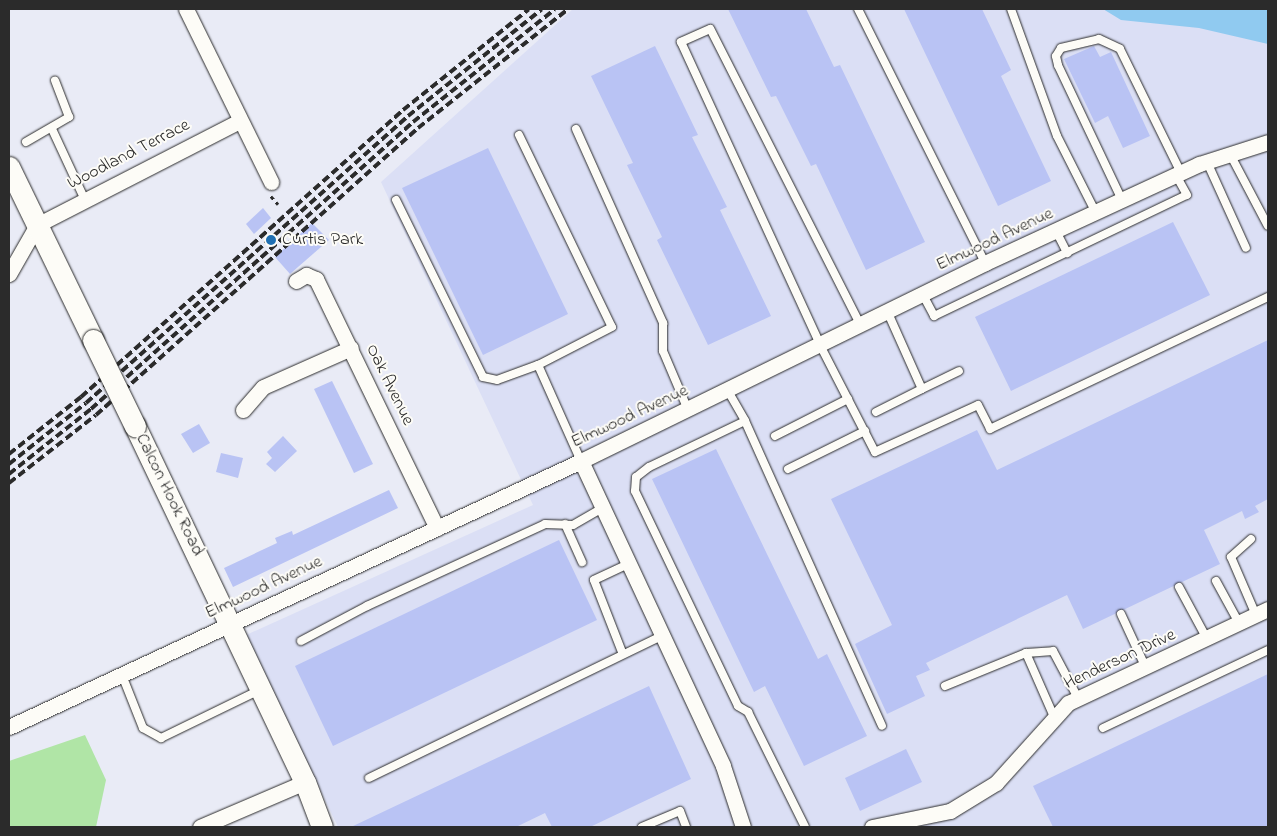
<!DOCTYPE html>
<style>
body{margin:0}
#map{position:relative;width:1277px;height:836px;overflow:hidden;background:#e9ebf6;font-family:"Indie Flower",sans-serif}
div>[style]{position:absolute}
.built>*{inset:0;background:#dbdff5}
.green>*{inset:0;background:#b0e5a6}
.water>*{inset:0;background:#90caf0}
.building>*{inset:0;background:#b9c3f4}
.path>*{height:2.5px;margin-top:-1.25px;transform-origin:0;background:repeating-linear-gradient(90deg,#2b2b2b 0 4px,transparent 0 8px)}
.roads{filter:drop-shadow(0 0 1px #2b2b2b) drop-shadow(0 0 1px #2b2b2b)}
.lane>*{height:8px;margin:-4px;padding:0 4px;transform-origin:4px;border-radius:4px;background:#fdfcf7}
.street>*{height:15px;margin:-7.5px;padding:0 7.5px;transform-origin:7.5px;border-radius:7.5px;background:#fdfcf7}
.secondary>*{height:21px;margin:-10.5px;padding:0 10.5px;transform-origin:10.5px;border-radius:10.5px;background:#fdfcf7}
.rail>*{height:4px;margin-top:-2px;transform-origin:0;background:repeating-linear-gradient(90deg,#2b2b2b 0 8px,transparent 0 12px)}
.bridges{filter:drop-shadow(0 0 1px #2b2b2b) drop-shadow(0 0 1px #2b2b2b)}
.secondary-bridge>*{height:21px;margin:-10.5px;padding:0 10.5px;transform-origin:10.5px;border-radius:10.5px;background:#fdfcf7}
.dots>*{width:14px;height:14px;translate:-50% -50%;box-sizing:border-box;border:2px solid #fdfcf7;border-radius:50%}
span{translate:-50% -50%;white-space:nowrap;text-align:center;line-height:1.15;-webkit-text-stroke:4px #fdfcf7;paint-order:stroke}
.street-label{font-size:18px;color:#2b2b2b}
.poi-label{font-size:18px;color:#2b2b2b}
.left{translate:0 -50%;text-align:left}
.frame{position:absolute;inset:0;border:10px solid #2b2b2b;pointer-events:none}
</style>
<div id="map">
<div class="built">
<div style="clip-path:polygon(573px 9px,1137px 9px,1268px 26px,1268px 827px,338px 827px,246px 635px,533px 505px,381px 182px)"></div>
</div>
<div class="green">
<div style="clip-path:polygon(85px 735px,106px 780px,96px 827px,9px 827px,9px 761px)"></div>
</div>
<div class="water">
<div style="clip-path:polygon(1103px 9px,1268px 9px,1268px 44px,1199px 28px,1121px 20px)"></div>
</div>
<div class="building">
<div style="clip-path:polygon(728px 9px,806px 9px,834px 67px,840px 65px,925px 242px,866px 270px,816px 164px,811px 166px,776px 96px,771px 97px)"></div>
<div style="clip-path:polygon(904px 9px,982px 9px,1011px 70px,1001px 76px,1051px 181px,998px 206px)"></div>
<div style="clip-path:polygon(655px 46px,698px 135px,692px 137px,727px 207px,720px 210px,771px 316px,708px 345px,657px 240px,662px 237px,627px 165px,633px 163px,591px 76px)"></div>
<div style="clip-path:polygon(1094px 46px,1100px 57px,1111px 52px,1150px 136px,1123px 148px,1108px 116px,1095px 123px,1064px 59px)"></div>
<div style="clip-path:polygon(488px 148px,568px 314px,483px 355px,402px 188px)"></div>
<div style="clip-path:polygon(263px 208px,271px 218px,254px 234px,246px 224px)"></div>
<div style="clip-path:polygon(1173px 222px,1210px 295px,1011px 391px,975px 317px)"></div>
<div style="clip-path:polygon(312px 223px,329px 240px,290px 274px,275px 257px)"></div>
<div style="clip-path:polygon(1268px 340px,1268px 499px,1255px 506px,1259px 512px,1245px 519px,1242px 511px,1204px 530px,1220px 564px,1083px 629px,1067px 595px,926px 663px,930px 670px,916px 676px,925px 696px,887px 714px,855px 644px,892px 625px,831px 499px,977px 430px,997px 470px)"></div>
<div style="clip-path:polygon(332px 381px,373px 464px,354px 473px,314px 389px)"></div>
<div style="clip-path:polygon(199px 424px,210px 443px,193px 453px,181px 434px)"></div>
<div style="clip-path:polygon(283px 436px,297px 451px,275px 472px,266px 464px,272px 458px,267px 452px)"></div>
<div style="clip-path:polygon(716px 449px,818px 659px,827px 654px,867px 736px,804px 766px,765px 686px,754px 692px,652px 479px)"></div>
<div style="clip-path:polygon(221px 453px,243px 458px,238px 478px,216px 472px)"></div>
<div style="clip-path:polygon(389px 490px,398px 508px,233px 587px,224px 568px,277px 543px,275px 538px,292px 531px,293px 535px)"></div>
<div style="clip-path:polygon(559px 540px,597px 620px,333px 746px,295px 666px)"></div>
<div style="clip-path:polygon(1268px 674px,1268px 827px,1053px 827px,1033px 786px)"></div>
<div style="clip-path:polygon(649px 686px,691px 779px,590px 827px,552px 827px,545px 813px,516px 827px,351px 827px)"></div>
<div style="clip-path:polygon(906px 749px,922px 782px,860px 811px,845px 778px)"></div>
</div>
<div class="path">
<div style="left:271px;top:196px;width:11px;rotate:49deg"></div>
</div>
<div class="roads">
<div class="lane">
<div style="left:858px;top:9px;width:284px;rotate:63.4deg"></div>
<div style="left:1011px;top:9px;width:135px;rotate:70.1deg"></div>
<div style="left:1057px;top:136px;width:86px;rotate:63.1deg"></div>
<div style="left:52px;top:129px;width:76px;rotate:65.1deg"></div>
<div style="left:576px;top:129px;width:213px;rotate:65.8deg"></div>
<div style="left:663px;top:323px;width:28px;rotate:90deg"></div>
<div style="left:663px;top:351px;width:64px;rotate:67deg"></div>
<div style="left:519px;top:135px;width:213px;rotate:64.2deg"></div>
<div style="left:612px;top:327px;width:83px;rotate:152.8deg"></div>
<div style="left:538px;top:365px;width:105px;rotate:65.9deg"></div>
<div style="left:26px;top:142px;width:50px;rotate:-30.2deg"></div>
<div style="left:69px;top:117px;width:39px;rotate:-111deg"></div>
<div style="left:1230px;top:154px;width:81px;rotate:62.2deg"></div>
<div style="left:1207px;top:162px;width:94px;rotate:65.6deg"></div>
<div style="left:396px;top:200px;width:197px;rotate:63.8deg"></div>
<div style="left:483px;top:377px;width:14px;rotate:12deg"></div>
<div style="left:497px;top:380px;width:44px;rotate:-20.1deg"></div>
<div style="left:1122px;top:200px;width:149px;rotate:-115.4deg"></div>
<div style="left:1058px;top:65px;width:9px;rotate:-103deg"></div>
<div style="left:1056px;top:56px;width:9px;rotate:-58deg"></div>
<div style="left:1061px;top:48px;width:39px;rotate:-13deg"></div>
<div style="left:1099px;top:39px;width:23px;rotate:25deg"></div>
<div style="left:1120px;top:49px;width:138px;rotate:63.8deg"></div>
<div style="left:1056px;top:231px;width:25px;rotate:63deg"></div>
<div style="left:923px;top:295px;width:24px;rotate:62deg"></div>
<div style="left:934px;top:316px;width:280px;rotate:-25.6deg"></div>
<div style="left:1187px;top:195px;width:23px;rotate:-119deg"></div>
<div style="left:888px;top:313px;width:83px;rotate:65.9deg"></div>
<div style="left:922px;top:389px;width:41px;rotate:-25.9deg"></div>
<div style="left:861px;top:326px;width:333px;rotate:-116.9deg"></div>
<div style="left:710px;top:29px;width:32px;rotate:156deg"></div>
<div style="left:681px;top:42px;width:336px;rotate:65.3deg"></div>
<div style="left:821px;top:347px;width:118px;rotate:62.8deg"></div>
<div style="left:875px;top:452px;width:113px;rotate:-24.5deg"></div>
<div style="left:978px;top:405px;width:27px;rotate:63deg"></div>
<div style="left:990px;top:429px;width:308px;rotate:-25.4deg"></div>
<div style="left:728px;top:391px;width:34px;rotate:60deg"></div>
<div style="left:745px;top:421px;width:106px;rotate:154.4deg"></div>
<div style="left:649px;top:467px;width:16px;rotate:142deg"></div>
<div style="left:636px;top:477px;width:14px;rotate:94deg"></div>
<div style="left:635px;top:491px;width:238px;rotate:64.4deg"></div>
<div style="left:738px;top:706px;width:12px;rotate:31deg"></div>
<div style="left:748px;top:712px;width:128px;rotate:63.6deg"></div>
<div style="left:876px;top:412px;width:51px;rotate:-26.6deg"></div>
<div style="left:745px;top:421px;width:334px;rotate:65.8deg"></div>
<div style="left:775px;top:436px;width:82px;rotate:-26.9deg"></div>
<div style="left:788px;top:469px;width:86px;rotate:-26.3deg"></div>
<div style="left:565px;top:524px;width:42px;rotate:65.9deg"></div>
<div style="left:1251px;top:539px;width:27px;rotate:138deg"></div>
<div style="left:1231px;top:557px;width:63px;rotate:66.7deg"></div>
<div style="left:1216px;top:581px;width:48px;rotate:61.3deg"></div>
<div style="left:1179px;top:587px;width:59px;rotate:61.7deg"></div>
<div style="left:1121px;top:614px;width:60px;rotate:65.2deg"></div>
<div style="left:301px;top:641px;width:75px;rotate:-27.9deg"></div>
<div style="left:367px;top:606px;width:196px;rotate:-24.7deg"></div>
<div style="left:545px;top:524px;width:28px;rotate:2deg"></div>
<div style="left:573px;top:525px;width:34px;rotate:-30deg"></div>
<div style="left:622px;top:652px;width:77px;rotate:-111.3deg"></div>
<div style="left:594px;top:580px;width:38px;rotate:-25deg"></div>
<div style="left:1026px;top:653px;width:27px;rotate:-4deg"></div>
<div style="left:1053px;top:651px;width:53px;rotate:62deg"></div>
<div style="left:122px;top:675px;width:57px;rotate:68.4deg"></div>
<div style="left:143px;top:728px;width:21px;rotate:29deg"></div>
<div style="left:161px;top:738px;width:110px;rotate:-25.9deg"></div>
<div style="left:945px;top:686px;width:87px;rotate:-22.2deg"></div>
<div style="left:1026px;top:653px;width:72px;rotate:66.3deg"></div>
<div style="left:1103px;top:728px;width:183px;rotate:-25.3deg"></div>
<div style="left:369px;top:778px;width:326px;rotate:-25.9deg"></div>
<div style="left:642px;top:827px;width:41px;rotate:-22.8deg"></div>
<div style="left:680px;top:811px;width:17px;rotate:69deg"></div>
</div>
<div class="street">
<div style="left:186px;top:9px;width:193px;rotate:63.8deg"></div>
<div style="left:9px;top:274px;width:56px;rotate:-60.3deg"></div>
<div style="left:37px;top:225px;width:227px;rotate:-27.2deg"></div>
<div style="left:296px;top:281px;width:12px;rotate:-31deg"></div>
<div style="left:306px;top:275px;width:11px;rotate:22deg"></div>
<div style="left:316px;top:279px;width:277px;rotate:64.1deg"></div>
<div style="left:243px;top:410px;width:30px;rotate:-49deg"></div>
<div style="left:263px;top:387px;width:96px;rotate:-23.9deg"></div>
<div style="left:581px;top:461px;width:336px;rotate:65deg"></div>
<div style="left:723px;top:766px;width:64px;rotate:71.8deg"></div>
<div style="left:9px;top:727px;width:631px;rotate:-24.94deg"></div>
<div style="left:581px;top:461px;width:450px;rotate:-26.1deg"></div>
<div style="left:985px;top:263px;width:236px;rotate:-24.8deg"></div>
<div style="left:1199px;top:164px;width:72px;rotate:-17.7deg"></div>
<div style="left:200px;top:827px;width:114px;rotate:-23.2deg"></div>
<div style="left:872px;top:827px;width:80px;rotate:-11.6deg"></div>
<div style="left:950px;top:811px;width:54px;rotate:-31.3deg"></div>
<div style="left:996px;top:783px;width:108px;rotate:-48deg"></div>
<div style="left:1068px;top:703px;width:221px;rotate:-25.2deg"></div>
</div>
<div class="secondary">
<div style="left:9px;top:167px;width:192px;rotate:64.1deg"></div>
<div style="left:135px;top:426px;width:395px;rotate:64.5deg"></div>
<div style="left:305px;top:782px;width:48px;rotate:69.3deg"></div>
</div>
</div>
<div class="rail">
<div style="left:9px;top:454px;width:92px;rotate:-38.4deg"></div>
<div style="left:81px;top:397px;width:431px;rotate:-41.7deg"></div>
<div style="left:403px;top:110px;width:161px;rotate:-38.7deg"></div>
<div style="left:9px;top:464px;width:98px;rotate:-38.4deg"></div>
<div style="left:86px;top:403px;width:431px;rotate:-41.7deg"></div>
<div style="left:408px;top:116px;width:171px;rotate:-38.6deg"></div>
<div style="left:9px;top:474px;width:105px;rotate:-38.4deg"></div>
<div style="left:91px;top:409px;width:431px;rotate:-41.7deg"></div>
<div style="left:413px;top:122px;width:181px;rotate:-38.5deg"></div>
<div style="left:9px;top:483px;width:110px;rotate:-38deg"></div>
<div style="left:96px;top:415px;width:431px;rotate:-41.7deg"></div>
<div style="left:418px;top:128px;width:191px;rotate:-38.4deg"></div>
</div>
<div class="bridges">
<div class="secondary-bridge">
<div style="left:93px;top:340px;width:96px;rotate:64deg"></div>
</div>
</div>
<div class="dots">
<div style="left:271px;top:240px;background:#1f6fb2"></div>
</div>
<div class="street-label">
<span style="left:129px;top:155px;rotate:-27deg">Woodland Terrace</span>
<span style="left:995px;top:240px;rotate:-25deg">Elmwood Avenue</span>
<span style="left:389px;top:385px;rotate:64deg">Oak Avenue</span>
<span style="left:630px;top:417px;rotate:-25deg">Elmwood Avenue</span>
<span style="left:169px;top:495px;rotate:64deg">Calcon Hook Road</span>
<span style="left:264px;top:588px;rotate:-25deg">Elmwood Avenue</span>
<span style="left:1120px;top:660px;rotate:-25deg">Henderson Drive</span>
</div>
<div class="poi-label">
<span class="left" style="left:282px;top:240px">Curtis Park</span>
</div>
<div class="frame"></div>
</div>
